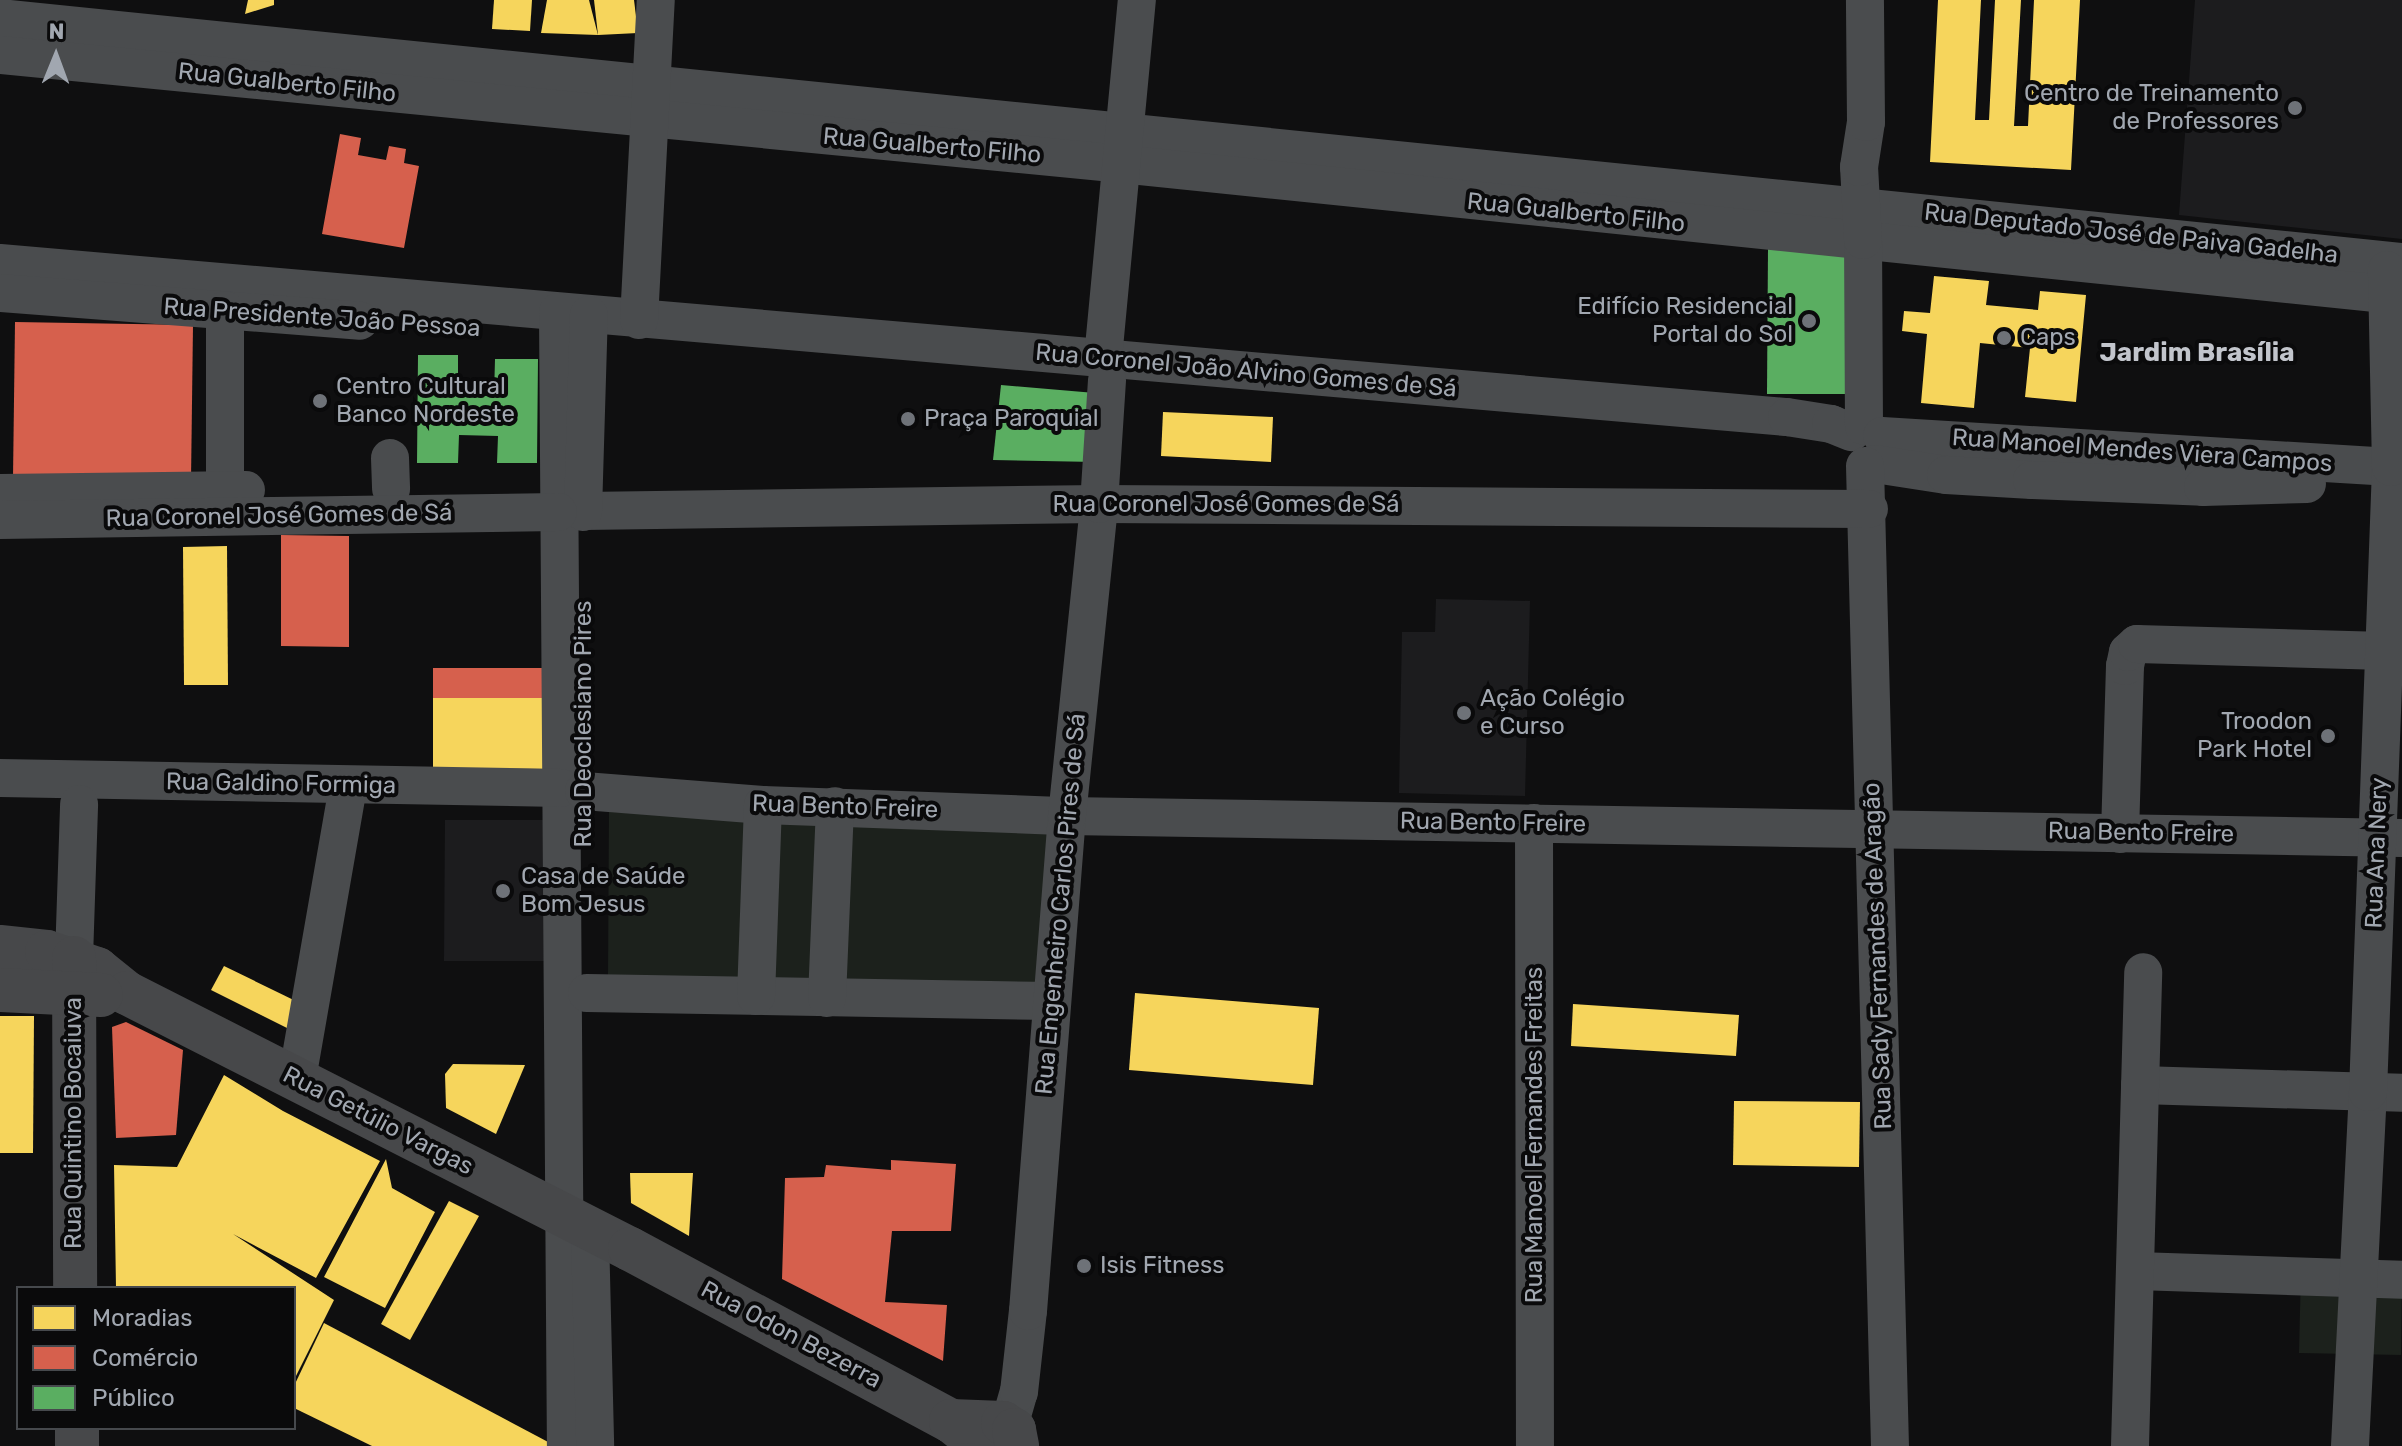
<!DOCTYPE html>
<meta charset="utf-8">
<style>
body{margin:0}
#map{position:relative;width:2402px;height:1446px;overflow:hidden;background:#0f0f10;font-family:Rubik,sans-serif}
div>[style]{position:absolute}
.built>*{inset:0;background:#1c1c1e}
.green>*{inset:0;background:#1c211c}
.homes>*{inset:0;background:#f6d55c}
.shops>*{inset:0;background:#d6604d}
.public>*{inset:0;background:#5aae61}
.minor>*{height:38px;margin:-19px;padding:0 19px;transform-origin:19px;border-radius:19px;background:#4a4c4e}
.major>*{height:44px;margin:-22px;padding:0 22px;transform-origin:22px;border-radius:22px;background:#47484a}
.dots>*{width:22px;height:22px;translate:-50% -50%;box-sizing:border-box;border:4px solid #0a0a0b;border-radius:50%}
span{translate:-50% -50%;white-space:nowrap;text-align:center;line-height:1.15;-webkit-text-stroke:8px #0a0a0b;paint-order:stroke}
.street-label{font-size:24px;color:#a1a7b0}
.poi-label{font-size:24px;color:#a1a7b0}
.right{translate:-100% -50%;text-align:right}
.left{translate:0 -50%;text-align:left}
.neighbourhood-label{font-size:26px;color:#c2c5cc;font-weight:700}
.legend{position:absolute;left:16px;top:1286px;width:280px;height:144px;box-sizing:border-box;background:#0a0a0b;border:2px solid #46494d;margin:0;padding:10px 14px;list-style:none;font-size:24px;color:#a1a7b0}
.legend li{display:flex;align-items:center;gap:16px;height:40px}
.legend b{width:40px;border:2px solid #46494d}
.north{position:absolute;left:16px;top:16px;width:80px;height:80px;-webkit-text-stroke:6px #0a0a0b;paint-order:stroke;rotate:1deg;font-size:22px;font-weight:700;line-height:32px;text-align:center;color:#a1a7b0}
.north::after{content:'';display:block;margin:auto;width:28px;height:36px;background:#a1a7b0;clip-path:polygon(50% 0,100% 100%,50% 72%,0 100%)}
</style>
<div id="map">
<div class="built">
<div style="clip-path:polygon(2195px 0,2402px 0,2402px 239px,2179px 215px)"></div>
<div style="clip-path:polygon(1436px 599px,1530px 601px,1525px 796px,1399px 793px,1402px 632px,1435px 632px)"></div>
<div style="clip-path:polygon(445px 820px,561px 820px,561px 961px,444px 961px)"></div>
</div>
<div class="green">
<div style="clip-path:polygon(609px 812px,1053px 826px,1046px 983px,608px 977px)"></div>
<div style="clip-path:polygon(2301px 1270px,2402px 1272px,2401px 1355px,2299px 1353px)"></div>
</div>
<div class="homes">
<div style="clip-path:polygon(248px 0,274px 0,274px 5px,245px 14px)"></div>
<div style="clip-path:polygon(494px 0,532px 0,530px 31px,492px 29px)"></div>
<div style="clip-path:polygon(547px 0,589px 0,598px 35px,541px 33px)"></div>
<div style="clip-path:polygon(594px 0,634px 0,638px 33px,598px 35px)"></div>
<div style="clip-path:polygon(1938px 0,1981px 0,1975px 120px,1989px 120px,1995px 0,2021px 0,2014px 126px,2028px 126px,2034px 0,2080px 0,2071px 170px,1930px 162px)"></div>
<div style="clip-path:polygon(1934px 276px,1989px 281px,1986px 305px,2038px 310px,2040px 291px,2086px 295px,2076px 402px,2025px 397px,2030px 348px,1980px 343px,1974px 408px,1921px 403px,1927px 334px,1902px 331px,1904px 311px,1930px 313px)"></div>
<div style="clip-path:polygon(1163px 412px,1273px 417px,1271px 462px,1161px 456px)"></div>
<div style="clip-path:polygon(227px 546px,228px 685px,184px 685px,183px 547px)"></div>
<div style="clip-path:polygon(433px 698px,549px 698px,549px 769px,433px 768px)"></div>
<div style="clip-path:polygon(224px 966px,306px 1006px,293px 1031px,211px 990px)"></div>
<div style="clip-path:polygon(1135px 993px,1319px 1008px,1313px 1085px,1129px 1070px)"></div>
<div style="clip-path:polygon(1573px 1004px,1739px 1015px,1736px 1056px,1571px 1046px)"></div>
<div style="clip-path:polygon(0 1016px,34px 1016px,33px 1153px,0 1153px)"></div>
<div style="clip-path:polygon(453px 1064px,525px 1065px,496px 1134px,446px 1108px,445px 1074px)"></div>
<div style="clip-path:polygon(224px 1075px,283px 1111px,380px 1161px,316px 1278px,233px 1234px,334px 1300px,294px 1380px,294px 1288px,116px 1288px,114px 1165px,177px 1167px)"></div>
<div style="clip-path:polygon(1734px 1101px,1860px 1102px,1859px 1167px,1733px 1165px)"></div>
<div style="clip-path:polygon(386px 1159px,392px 1188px,435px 1212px,385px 1308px,324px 1277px)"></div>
<div style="clip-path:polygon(630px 1173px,693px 1173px,689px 1236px,631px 1203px)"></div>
<div style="clip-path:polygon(449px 1201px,479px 1216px,410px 1340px,381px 1324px)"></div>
<div style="clip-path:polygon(324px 1323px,550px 1443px,551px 1446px,372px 1446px,294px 1408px,294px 1386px)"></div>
</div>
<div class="shops">
<div style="clip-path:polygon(340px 134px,361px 138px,358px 155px,386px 160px,389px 146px,406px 149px,404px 163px,419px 166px,404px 248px,322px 234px)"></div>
<div style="clip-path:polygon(15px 322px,193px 325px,191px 480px,13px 478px)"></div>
<div style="clip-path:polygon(281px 535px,349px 536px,349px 647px,281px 646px)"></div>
<div style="clip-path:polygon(433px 668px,550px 668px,549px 698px,433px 698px)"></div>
<div style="clip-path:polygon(126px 1022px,183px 1050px,176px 1135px,116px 1138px,112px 1027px)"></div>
<div style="clip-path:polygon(891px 1160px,956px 1164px,951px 1231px,892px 1231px,885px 1302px,947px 1305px,943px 1361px,782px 1279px,785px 1178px,824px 1177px,826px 1165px,891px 1170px)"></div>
</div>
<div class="public">
<div style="clip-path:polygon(1768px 248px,1850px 249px,1850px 394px,1767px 394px)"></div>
<div style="clip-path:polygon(418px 355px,458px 355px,458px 396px,494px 396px,495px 359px,538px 359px,537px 463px,497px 463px,498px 436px,459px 435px,458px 463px,417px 463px)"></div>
<div style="clip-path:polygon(1001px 385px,1095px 393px,1096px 462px,993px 460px)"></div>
</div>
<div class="minor">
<div style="left:0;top:18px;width:2414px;rotate:5.8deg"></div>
<div style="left:0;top:55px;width:1126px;rotate:5.55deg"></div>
<div style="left:1121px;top:164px;width:1288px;rotate:5.88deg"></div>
<div style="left:0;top:263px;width:1794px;rotate:4.93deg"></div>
<div style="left:1787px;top:417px;width:45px;rotate:9deg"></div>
<div style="left:1831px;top:424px;width:22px;rotate:22deg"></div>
<div style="left:0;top:293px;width:361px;rotate:4.4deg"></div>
<div style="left:558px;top:312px;width:1134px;rotate:89.6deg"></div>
<div style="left:639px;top:320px;width:320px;rotate:-87deg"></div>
<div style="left:1103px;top:358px;width:360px;rotate:-84.6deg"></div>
<div style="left:1864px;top:426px;width:186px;rotate:-90.3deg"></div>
<div style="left:1863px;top:240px;width:73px;rotate:-93.1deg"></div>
<div style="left:1859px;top:167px;width:46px;rotate:-81.2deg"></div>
<div style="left:1866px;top:122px;width:122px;rotate:-90.5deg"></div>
<div style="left:1882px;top:436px;width:510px;rotate:3.49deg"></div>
<div style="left:2391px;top:467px;width:12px;rotate:20deg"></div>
<div style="left:390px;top:458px;width:31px;rotate:88deg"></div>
<div style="left:1875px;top:464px;width:72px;rotate:8.8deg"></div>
<div style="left:1946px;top:475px;width:86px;rotate:3.3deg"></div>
<div style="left:2032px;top:480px;width:171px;rotate:2.3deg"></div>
<div style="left:2203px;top:487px;width:104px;rotate:-1.7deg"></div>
<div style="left:1865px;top:466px;width:980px;rotate:88.54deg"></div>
<div style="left:225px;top:491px;width:181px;rotate:-90deg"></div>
<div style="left:0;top:493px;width:246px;rotate:-0.7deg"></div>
<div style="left:583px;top:511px;width:516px;rotate:-0.78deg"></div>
<div style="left:1099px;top:504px;width:770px;rotate:0.37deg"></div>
<div style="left:583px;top:512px;width:197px;rotate:-88.3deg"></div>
<div style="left:0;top:520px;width:558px;rotate:-0.82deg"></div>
<div style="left:0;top:778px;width:561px;rotate:1.02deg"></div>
<div style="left:584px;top:791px;width:180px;rotate:4.5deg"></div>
<div style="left:763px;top:805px;width:304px;rotate:2.1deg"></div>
<div style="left:1067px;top:816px;width:1335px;rotate:0.94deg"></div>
<div style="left:1534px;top:823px;width:623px;rotate:89.91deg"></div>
<div style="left:2120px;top:834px;width:168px;rotate:-88.3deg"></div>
<div style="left:2125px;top:666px;width:14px;rotate:-78deg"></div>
<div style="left:2128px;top:652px;width:12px;rotate:-42deg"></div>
<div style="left:2137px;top:644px;width:248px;rotate:1.6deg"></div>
<div style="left:74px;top:958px;width:154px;rotate:-88.1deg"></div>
<div style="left:587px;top:993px;width:465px;rotate:1deg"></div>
<div style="left:756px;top:996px;width:191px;rotate:-87.9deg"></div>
<div style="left:827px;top:998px;width:192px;rotate:-87.6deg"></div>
<div style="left:297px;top:1079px;width:296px;rotate:-80.1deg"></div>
<div style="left:2140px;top:1085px;width:262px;rotate:1.7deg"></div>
<div style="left:590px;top:1234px;width:212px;rotate:88.6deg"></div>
<div style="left:2137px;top:1271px;width:265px;rotate:1.9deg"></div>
<div style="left:1009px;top:1426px;width:35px;rotate:-74deg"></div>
<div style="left:1019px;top:1392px;width:81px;rotate:-83.7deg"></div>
<div style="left:1028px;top:1311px;width:497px;rotate:-85.5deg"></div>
<div style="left:1067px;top:816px;width:314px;rotate:-84.1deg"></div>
<div style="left:1099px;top:504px;width:124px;rotate:-86.3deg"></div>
<div style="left:2130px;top:1446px;width:474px;rotate:-88.4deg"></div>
<div style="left:2350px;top:1446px;width:354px;rotate:-87.1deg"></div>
<div style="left:2368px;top:1092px;width:625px;rotate:-87.89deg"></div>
<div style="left:2391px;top:467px;width:197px;rotate:-91.2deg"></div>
</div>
<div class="major">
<div style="left:0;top:947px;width:47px;rotate:6.1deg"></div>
<div style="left:47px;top:952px;width:53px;rotate:18.8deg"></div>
<div style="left:97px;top:969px;width:38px;rotate:39deg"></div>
<div style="left:127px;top:993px;width:564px;rotate:26.97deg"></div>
<div style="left:630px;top:1249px;width:364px;rotate:28.2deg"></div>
<div style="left:951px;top:1421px;width:31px;rotate:38deg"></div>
<div style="left:74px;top:958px;width:330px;rotate:89.8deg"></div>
<div style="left:0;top:990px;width:101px;rotate:2.8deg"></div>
<div style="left:951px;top:1421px;width:52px;rotate:2.2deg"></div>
<div style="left:1003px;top:1423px;width:13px;rotate:32deg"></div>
<div style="left:1014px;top:1430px;width:16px;rotate:79deg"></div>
<div style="left:77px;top:1428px;width:18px;rotate:90deg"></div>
</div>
<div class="dots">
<div style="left:2295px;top:108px;background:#6e7278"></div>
<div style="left:1809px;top:321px;background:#6e7278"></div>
<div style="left:2004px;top:338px;background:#6e7278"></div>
<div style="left:320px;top:401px;background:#6e7278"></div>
<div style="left:908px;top:419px;background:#6e7278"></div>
<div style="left:1464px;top:713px;background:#6e7278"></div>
<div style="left:2328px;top:736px;background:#6e7278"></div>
<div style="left:503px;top:891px;background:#6e7278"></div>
<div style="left:1084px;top:1266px;background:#6e7278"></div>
</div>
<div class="street-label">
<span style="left:287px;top:83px;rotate:6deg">Rua Gualberto Filho</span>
<span style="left:932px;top:146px;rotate:5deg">Rua Gualberto Filho</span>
<span style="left:1576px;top:213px;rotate:6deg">Rua Gualberto Filho</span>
<span style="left:2131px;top:234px;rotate:6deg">Rua Deputado José de Paiva Gadelha</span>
<span style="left:322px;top:318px;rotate:4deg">Rua Presidente João Pessoa</span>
<span style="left:1246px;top:371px;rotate:5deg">Rua Coronel João Alvino Gomes de Sá</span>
<span style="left:2142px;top:451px;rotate:4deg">Rua Manoel Mendes Viera Campos</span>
<span style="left:1226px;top:505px">Rua Coronel José Gomes de Sá</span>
<span style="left:279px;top:516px;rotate:-1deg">Rua Coronel José Gomes de Sá</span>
<span style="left:584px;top:724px;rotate:-90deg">Rua Deoclesiano Pires</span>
<span style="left:281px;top:784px;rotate:1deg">Rua Galdino Formiga</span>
<span style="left:845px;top:807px;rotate:2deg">Rua Bento Freire</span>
<span style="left:1493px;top:823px;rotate:1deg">Rua Bento Freire</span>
<span style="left:2141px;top:833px;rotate:1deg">Rua Bento Freire</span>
<span style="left:2377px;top:853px;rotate:-88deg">Rua Ana Nery</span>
<span style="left:1061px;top:904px;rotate:-85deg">Rua Engenheiro Carlos Pires de Sá</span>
<span style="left:1878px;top:956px;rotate:-92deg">Rua Sady Fernandes de Aragão</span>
<span style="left:378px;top:1121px;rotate:27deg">Rua Getúlio Vargas</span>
<span style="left:74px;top:1123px;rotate:-90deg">Rua Quintino Bocaiuva</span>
<span style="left:1535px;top:1135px;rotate:-90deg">Rua Manoel Fernandes Freitas</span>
<span style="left:791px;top:1335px;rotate:28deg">Rua Odon Bezerra</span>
</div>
<div class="poi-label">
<span class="right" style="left:2279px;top:108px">Centro de Treinamento<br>de Professores</span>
<span class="right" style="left:1793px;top:321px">Edifício Residencial<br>Portal do Sol</span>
<span class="left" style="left:2020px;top:338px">Caps</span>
<span class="left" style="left:336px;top:401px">Centro Cultural<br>Banco Nordeste</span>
<span class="left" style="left:924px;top:419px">Praça Paroquial</span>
<span class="left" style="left:1480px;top:713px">Ação Colégio<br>e Curso</span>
<span class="right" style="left:2312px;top:736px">Troodon<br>Park Hotel</span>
<span class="left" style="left:521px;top:891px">Casa de Saúde<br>Bom Jesus</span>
<span class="left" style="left:1100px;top:1266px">Isis Fitness</span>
</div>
<div class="neighbourhood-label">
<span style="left:2197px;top:353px">Jardim Brasília</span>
</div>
<ul class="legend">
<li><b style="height:22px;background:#f6d55c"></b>Moradias</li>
<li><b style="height:22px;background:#d6604d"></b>Comércio</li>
<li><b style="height:22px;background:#5aae61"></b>Público</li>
</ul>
<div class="north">N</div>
</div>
